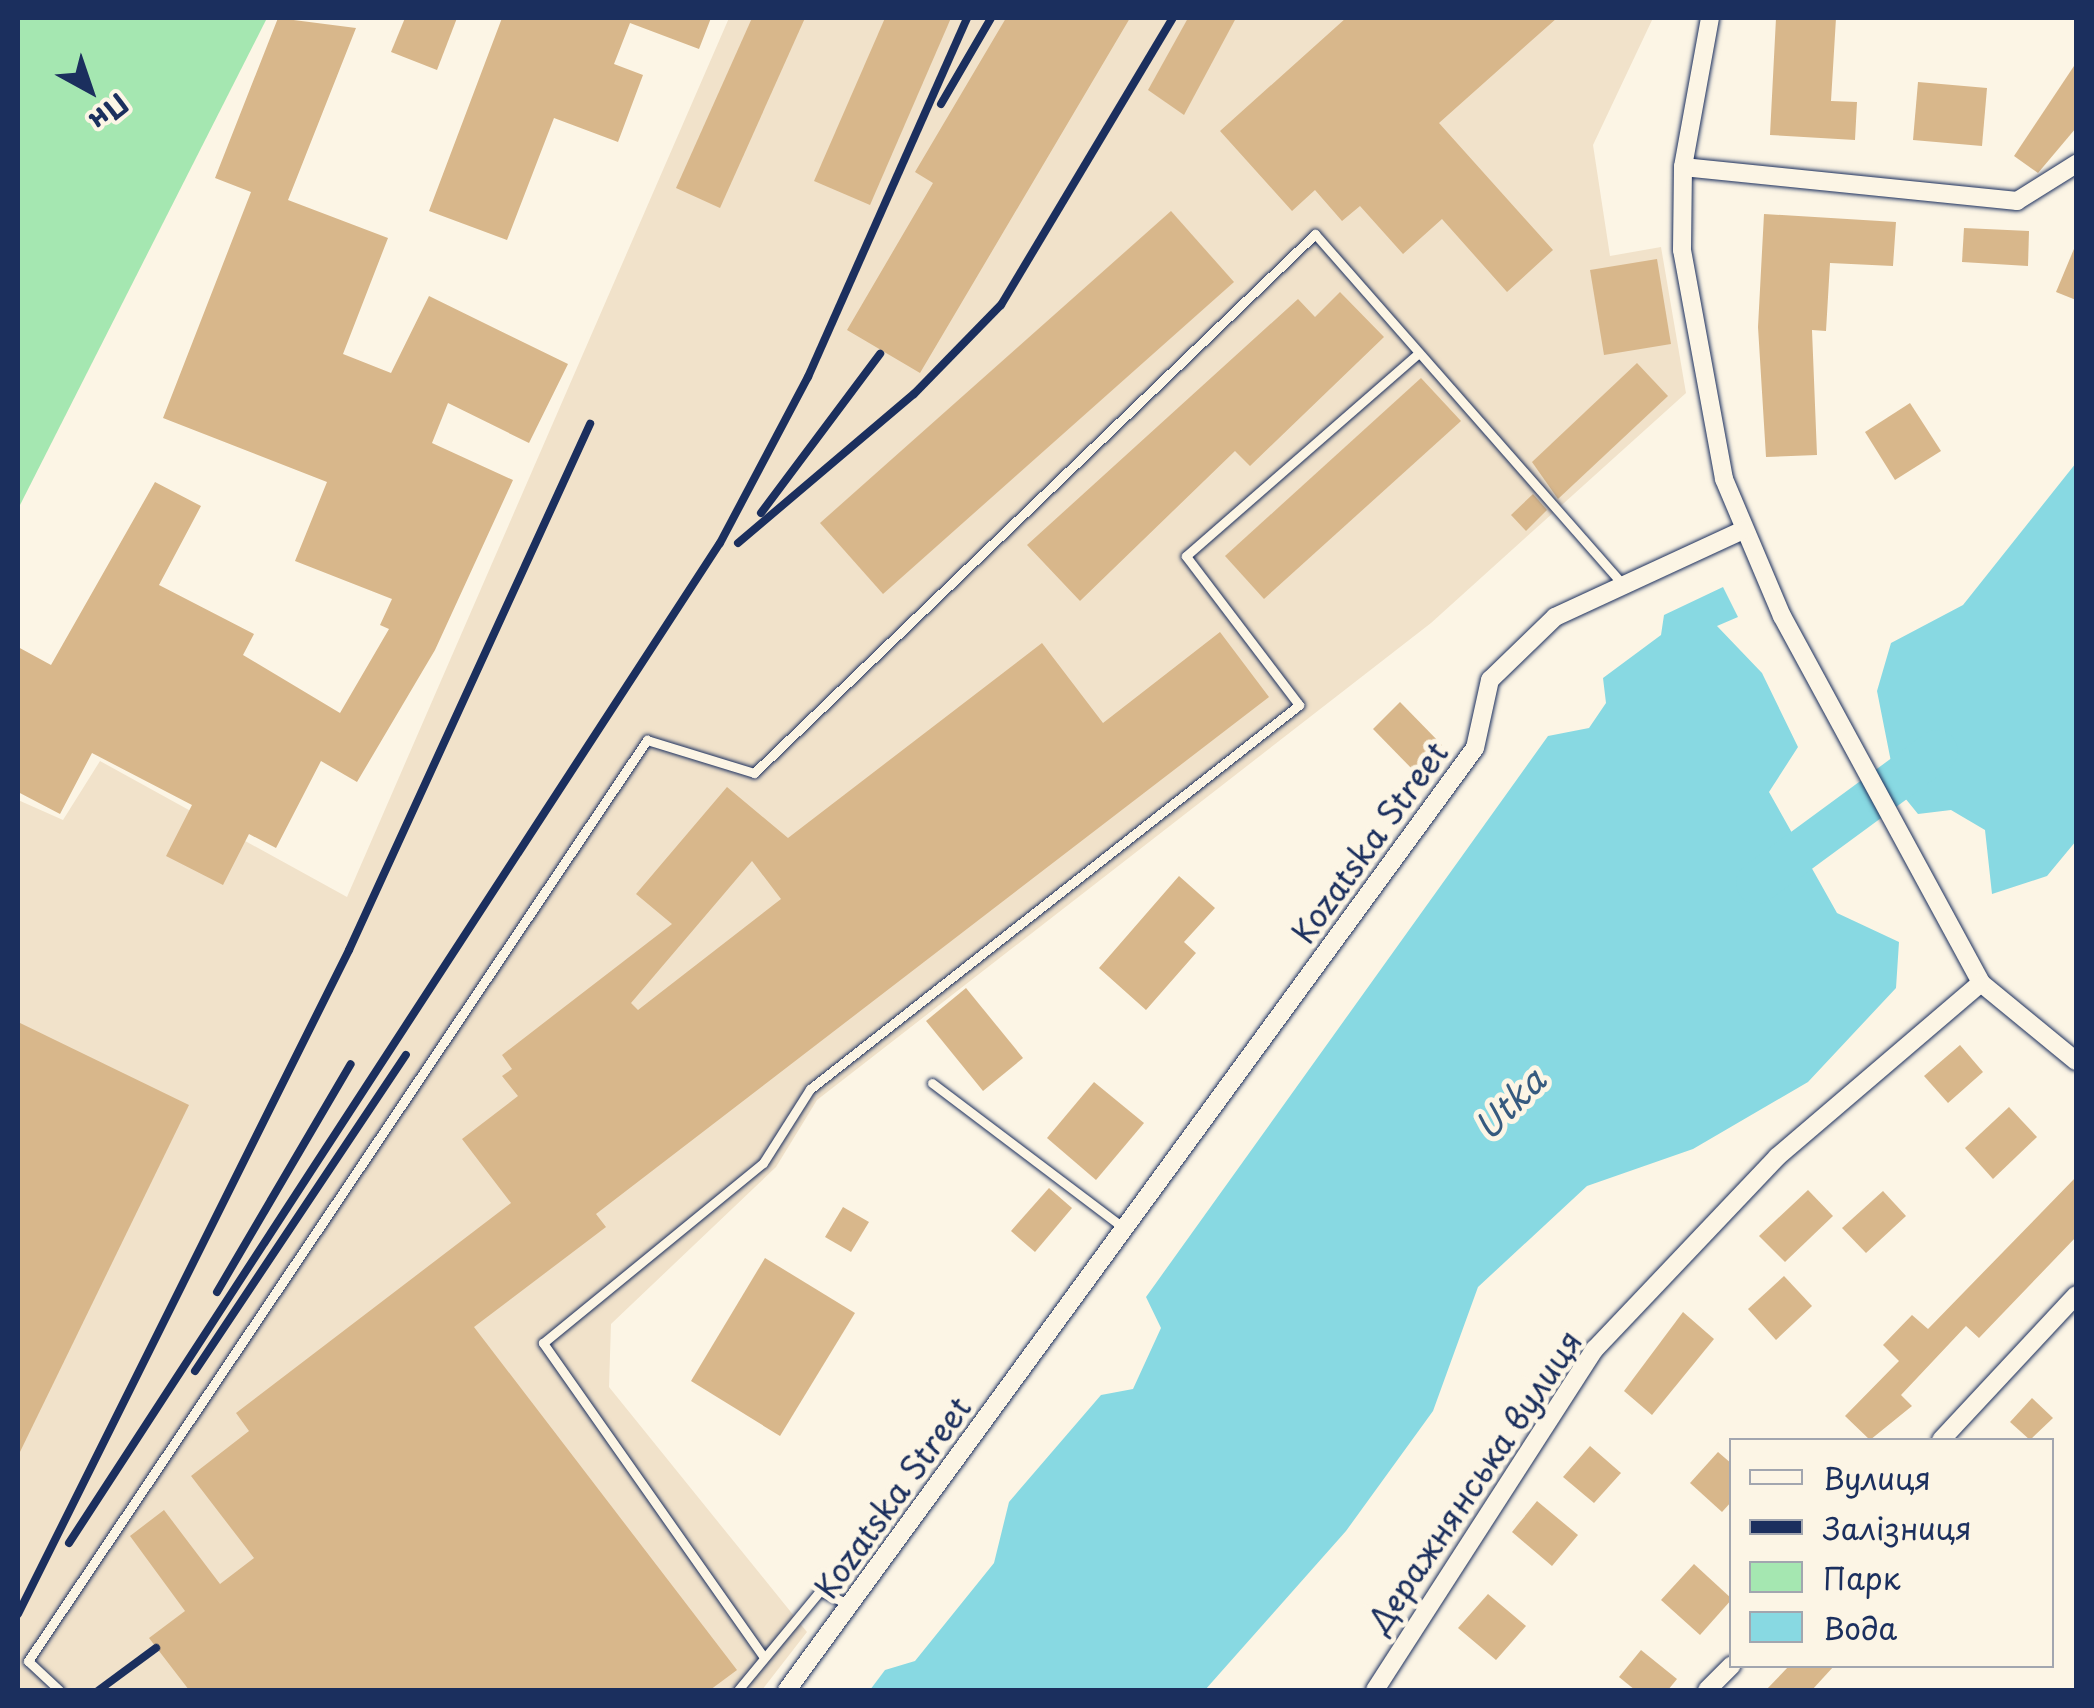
<!DOCTYPE html>
<meta charset="utf-8">
<style>
body{margin:0}
#map{position:relative;width:2094px;height:1708px;overflow:hidden;background:#fcf5e5;font-family:"Playpen Sans",sans-serif}
div>[style]{position:absolute}
.built>*{inset:0;background:#f1e2ca}
.green>*{inset:0;background:#a5e7b1}
.water>*{inset:0;background:#88d9e2}
.river>*{height:42px;margin:-21px;padding:0 21px;transform-origin:21px;border-radius:21px;background:#88d9e2}
.building>*{inset:0;background:#d8b78b}
.roads{filter:drop-shadow(0 0 2px #1b2f5e) drop-shadow(0 0 2px #1b2f5e)}
.service>*{height:9px;margin:-4.5px;padding:0 4.5px;transform-origin:4.5px;border-radius:4.5px;background:#fcf5e5}
.minor>*{height:18px;margin:-9px;padding:0 9px;transform-origin:9px;border-radius:9px;background:#fcf5e5}
.rail>*{height:8px;margin:-4px;padding:0 4px;transform-origin:4px;border-radius:4px;background:#1b2f5e}
span{translate:-50% -50%;white-space:nowrap;text-align:center;line-height:1.15;-webkit-text-stroke:10px #fcf5e5;paint-order:stroke}
.street-label{font-size:32px;color:#1b2f5e}
.water-label{font-size:35px;color:#365a7f;font-style:italic}
.frame{position:absolute;inset:0;border:20px solid #1b2f5e;pointer-events:none}
.legend{position:absolute;left:1729px;top:1438px;width:325px;height:230px;box-sizing:border-box;background:#fcf5e5;border:2px solid #a2a6af;margin:0;padding:12px 18px;list-style:none;font-size:30px;color:#1b2f5e}
.legend li{display:flex;align-items:center;gap:20px;height:50px}
.legend b{width:50px;border:2px solid #a2a6af}
.north{position:absolute;left:40px;top:40px;width:100px;height:100px;-webkit-text-stroke:8px #fcf5e5;paint-order:stroke;rotate:140deg;font-size:28px;font-weight:700;line-height:40px;text-align:center;color:#1b2f5e}
.north::after{content:'';display:block;margin:auto;width:35px;height:45px;background:#1b2f5e;clip-path:polygon(50% 0,100% 100%,50% 72%,0 100%)}
</style>
<div id="map">
<div class="built">
<div style="clip-path:polygon(729px 18px,1653px 18px,1593px 145px,1610px 256px,1661px 247px,1686px 393px,1431px 623px,817px 1100px,776px 1167px,611px 1324px,609px 1387px,807px 1632px,762px 1690px,18px 1690px,18px 800px,63px 820px,100px 761px,347px 897px)"></div>
</div>
<div class="green">
<div style="clip-path:polygon(18px 18px,267px 18px,18px 509px)"></div>
</div>
<div class="water">
<div style="clip-path:polygon(2076px 463px,2076px 841px,2047px 876px,1992px 894px,1985px 830px,1951px 810px,1918px 814px,1896px 787px,1877px 691px,1891px 643px,1963px 605px)"></div>
<div style="clip-path:polygon(1723px 587px,1738px 617px,1717px 626px,1762px 673px,1798px 747px,1769px 792px,1837px 913px,1899px 942px,1896px 988px,1808px 1082px,1693px 1149px,1587px 1186px,1478px 1287px,1433px 1411px,1346px 1531px,1205px 1690px,870px 1690px,885px 1670px,915px 1661px,994px 1563px,1009px 1502px,1101px 1395px,1133px 1389px,1161px 1328px,1146px 1297px,1548px 736px,1589px 728px,1606px 703px,1603px 678px,1661px 635px,1664px 615px)"></div>
</div>
<div class="river">
<div style="left:1757px;top:883px;width:223px;rotate:-36.3deg"></div>
</div>
<div class="building">
<div style="clip-path:polygon(278px 18px,356px 28px,288px 200px,388px 238px,343px 354px,391px 373px,429px 296px,568px 364px,529px 443px,448px 403px,432px 443px,513px 480px,435px 650px,357px 782px,321px 761px,276px 848px,249px 834px,223px 885px,166px 856px,192px 805px,92px 753px,60px 814px,18px 792px,18px 647px,51px 665px,155px 482px,201px 506px,159px 585px,254px 634px,243px 655px,340px 713px,389px 629px,380px 625px,392px 599px,295px 561px,327px 482px,163px 418px,251px 192px,215px 178px)"></div>
<div style="clip-path:polygon(405px 18px,457px 18px,437px 70px,391px 52px)"></div>
<div style="clip-path:polygon(502px 18px,711px 18px,699px 49px,630px 23px,614px 64px,643px 75px,618px 142px,554px 118px,507px 240px,429px 211px)"></div>
<div style="clip-path:polygon(752px 18px,805px 18px,720px 208px,676px 188px)"></div>
<div style="clip-path:polygon(885px 18px,951px 18px,870px 205px,814px 181px)"></div>
<div style="clip-path:polygon(1006px 18px,1130px 18px,920px 373px,847px 330px,933px 183px,915px 172px)"></div>
<div style="clip-path:polygon(1188px 18px,1236px 18px,1184px 115px,1148px 90px)"></div>
<div style="clip-path:polygon(1346px 18px,1557px 18px,1439px 123px,1553px 250px,1507px 292px,1442px 219px,1403px 254px,1360px 206px,1342px 221px,1315px 190px,1292px 211px,1220px 131px)"></div>
<div style="clip-path:polygon(1776px 18px,1836px 18px,1831px 101px,1857px 102px,1855px 140px,1770px 135px)"></div>
<div style="clip-path:polygon(2076px 63px,2076px 128px,2038px 173px,2014px 156px)"></div>
<div style="clip-path:polygon(1918px 82px,1987px 88px,1982px 146px,1913px 140px)"></div>
<div style="clip-path:polygon(1171px 211px,1234px 282px,883px 594px,820px 523px)"></div>
<div style="clip-path:polygon(1764px 214px,1896px 222px,1893px 266px,1830px 263px,1826px 331px,1812px 330px,1817px 455px,1766px 457px,1758px 327px)"></div>
<div style="clip-path:polygon(1964px 228px,2029px 231px,2028px 266px,1962px 262px)"></div>
<div style="clip-path:polygon(2076px 244px,2076px 300px,2056px 292px)"></div>
<div style="clip-path:polygon(1657px 259px,1671px 344px,1604px 355px,1590px 270px)"></div>
<div style="clip-path:polygon(1340px 292px,1384px 337px,1250px 466px,1235px 451px,1080px 601px,1027px 545px,1298px 299px,1315px 317px)"></div>
<div style="clip-path:polygon(1637px 363px,1668px 396px,1558px 499px,1532px 462px)"></div>
<div style="clip-path:polygon(1421px 378px,1461px 421px,1264px 599px,1225px 556px)"></div>
<div style="clip-path:polygon(1910px 403px,1941px 451px,1895px 480px,1865px 432px)"></div>
<div style="clip-path:polygon(1533px 494px,1547px 510px,1526px 531px,1511px 515px)"></div>
<div style="clip-path:polygon(evenodd,1220px 632px,1269px 697px,596px 1214px,606px 1227px,474px 1327px,737px 1670px,710px 1690px,189px 1690px,149px 1638px,185px 1611px,130px 1536px,164px 1510px,220px 1584px,254px 1558px,191px 1476px,249px 1431px,236px 1413px,511px 1203px,462px 1139px,518px 1096px,502px 1076px,512px 1069px,502px 1055px,672px 924px,636px 894px,727px 787px,788px 838px,1042px 643px,1103px 723px,1220px 632px,752px 861px,781px 899px,638px 1010px,631px 1003px,752px 861px)"></div>
<div style="clip-path:polygon(1400px 702px,1442px 745px,1415px 772px,1373px 729px)"></div>
<div style="clip-path:polygon(1179px 876px,1215px 908px,1184px 942px,1196px 953px,1146px 1010px,1099px 968px)"></div>
<div style="clip-path:polygon(966px 988px,1023px 1058px,983px 1091px,926px 1021px)"></div>
<div style="clip-path:polygon(18px 1022px,189px 1105px,18px 1456px)"></div>
<div style="clip-path:polygon(1960px 1045px,1983px 1072px,1948px 1103px,1924px 1076px)"></div>
<div style="clip-path:polygon(1094px 1082px,1144px 1123px,1096px 1180px,1047px 1138px)"></div>
<div style="clip-path:polygon(2009px 1107px,2037px 1137px,1993px 1179px,1965px 1148px)"></div>
<div style="clip-path:polygon(2076px 1177px,2076px 1237px,1979px 1338px,1966px 1326px,1901px 1395px,1912px 1406px,1870px 1440px,1845px 1416px,1899px 1361px,1883px 1345px,1912px 1315px,1928px 1329px)"></div>
<div style="clip-path:polygon(1049px 1188px,1072px 1208px,1035px 1252px,1011px 1231px)"></div>
<div style="clip-path:polygon(1808px 1190px,1833px 1216px,1785px 1262px,1759px 1236px)"></div>
<div style="clip-path:polygon(1883px 1191px,1906px 1216px,1866px 1253px,1842px 1228px)"></div>
<div style="clip-path:polygon(843px 1207px,869px 1222px,851px 1252px,825px 1237px)"></div>
<div style="clip-path:polygon(765px 1258px,855px 1313px,780px 1436px,691px 1381px)"></div>
<div style="clip-path:polygon(1784px 1276px,1812px 1306px,1776px 1340px,1748px 1309px)"></div>
<div style="clip-path:polygon(1683px 1312px,1714px 1339px,1652px 1415px,1624px 1391px)"></div>
<div style="clip-path:polygon(2032px 1398px,2053px 1418px,2030px 1440px,2010px 1422px)"></div>
<div style="clip-path:polygon(1590px 1446px,1621px 1473px,1594px 1503px,1563px 1477px)"></div>
<div style="clip-path:polygon(1718px 1452px,1732px 1464px,1732px 1501px,1722px 1512px,1690px 1483px)"></div>
<div style="clip-path:polygon(1537px 1501px,1578px 1535px,1552px 1566px,1512px 1532px)"></div>
<div style="clip-path:polygon(1694px 1564px,1732px 1599px,1700px 1635px,1661px 1600px)"></div>
<div style="clip-path:polygon(1488px 1594px,1526px 1626px,1496px 1660px,1458px 1628px)"></div>
<div style="clip-path:polygon(1641px 1650px,1677px 1679px,1668px 1690px,1635px 1690px,1619px 1677px)"></div>
<div style="clip-path:polygon(1789px 1666px,1834px 1666px,1812px 1690px,1766px 1690px)"></div>
</div>
<div class="roads">
<div class="service">
<div style="left:932px;top:1083px;width:242px;rotate:37.1deg"></div>
<div style="left:763px;top:1656px;width:383px;rotate:-125.1deg"></div>
<div style="left:543px;top:1343px;width:284px;rotate:-39.3deg"></div>
<div style="left:763px;top:1163px;width:88px;rotate:-57.6deg"></div>
<div style="left:810px;top:1089px;width:622px;rotate:-38.14deg"></div>
<div style="left:1299px;top:705px;width:187px;rotate:-127.2deg"></div>
<div style="left:1186px;top:556px;width:309px;rotate:-41.1deg"></div>
<div style="left:59px;top:1690px;width:42px;rotate:-136.9deg"></div>
<div style="left:28px;top:1661px;width:1110px;rotate:-56.1deg"></div>
<div style="left:647px;top:740px;width:112px;rotate:17.1deg"></div>
<div style="left:754px;top:773px;width:778px;rotate:-43.85deg"></div>
<div style="left:1315px;top:234px;width:467px;rotate:48.7deg"></div>
<div style="left:738px;top:1690px;width:129px;rotate:-50.4deg"></div>
<div style="left:820px;top:1591px;width:33px;rotate:25deg"></div>
</div>
<div class="minor">
<div style="left:1710px;top:18px;width:151px;rotate:100.3deg"></div>
<div style="left:1683px;top:167px;width:83px;rotate:90.7deg"></div>
<div style="left:1682px;top:250px;width:233px;rotate:79.6deg"></div>
<div style="left:1724px;top:479px;width:149px;rotate:67.1deg"></div>
<div style="left:1782px;top:616px;width:417px;rotate:61.5deg"></div>
<div style="left:1981px;top:983px;width:123px;rotate:39.4deg"></div>
<div style="left:1683px;top:167px;width:336px;rotate:5.8deg"></div>
<div style="left:2017px;top:201px;width:70px;rotate:-32.1deg"></div>
<div style="left:1941px;top:1440px;width:198px;rotate:-47deg"></div>
<div style="left:787px;top:1690px;width:1166px;rotate:-53.86deg"></div>
<div style="left:1475px;top:748px;width:70px;rotate:-77.6deg"></div>
<div style="left:1490px;top:680px;width:91px;rotate:-44.1deg"></div>
<div style="left:1555px;top:617px;width:207px;rotate:-24.8deg"></div>
<div style="left:1375px;top:1690px;width:406px;rotate:-57.2deg"></div>
<div style="left:1595px;top:1349px;width:265px;rotate:-46.5deg"></div>
<div style="left:1777px;top:1157px;width:268px;rotate:-40.5deg"></div>
<div style="left:1707px;top:1690px;width:35px;rotate:-45deg"></div>
</div>
</div>
<div class="rail">
<div style="left:941px;top:104px;width:99px;rotate:-59.8deg"></div>
<div style="left:761px;top:513px;width:199px;rotate:-53.2deg"></div>
<div style="left:738px;top:543px;width:231px;rotate:-40.3deg"></div>
<div style="left:914px;top:394px;width:124px;rotate:-45.7deg"></div>
<div style="left:1001px;top:305px;width:335px;rotate:-59.1deg"></div>
<div style="left:217px;top:1292px;width:264px;rotate:-59.6deg"></div>
<div style="left:195px;top:1371px;width:380px;rotate:-56.3deg"></div>
<div style="left:69px;top:1543px;width:1193px;rotate:-56.94deg"></div>
<div style="left:720px;top:543px;width:188px;rotate:-62.1deg"></div>
<div style="left:808px;top:377px;width:393px;rotate:-66.1deg"></div>
<div style="left:18px;top:1614px;width:742px;rotate:-63.5deg"></div>
<div style="left:349px;top:950px;width:579px;rotate:-65.38deg"></div>
<div style="left:99px;top:1690px;width:71px;rotate:-36.4deg"></div>
</div>
<div class="street-label">
<span style="left:1369px;top:842px;rotate:-54deg">Kozatska Street</span>
<span style="left:1474px;top:1481px;rotate:-56deg">Деражнянська вулиця</span>
<span style="left:892px;top:1497px;rotate:-54deg">Kozatska Street</span>
</div>
<div class="water-label">
<span style="left:1509px;top:1103px;rotate:-45deg">Utka</span>
</div>
<div class="frame"></div>
<ul class="legend">
<li><b style="height:12px;background:#fcf5e5"></b>Вулиця</li>
<li><b style="height:12px;background:#1b2f5e"></b>Залізниця</li>
<li><b style="height:28px;background:#a5e7b1"></b>Парк</li>
<li><b style="height:28px;background:#88d9e2"></b>Вода</li>
</ul>
<div class="north">Пн</div>
</div>
